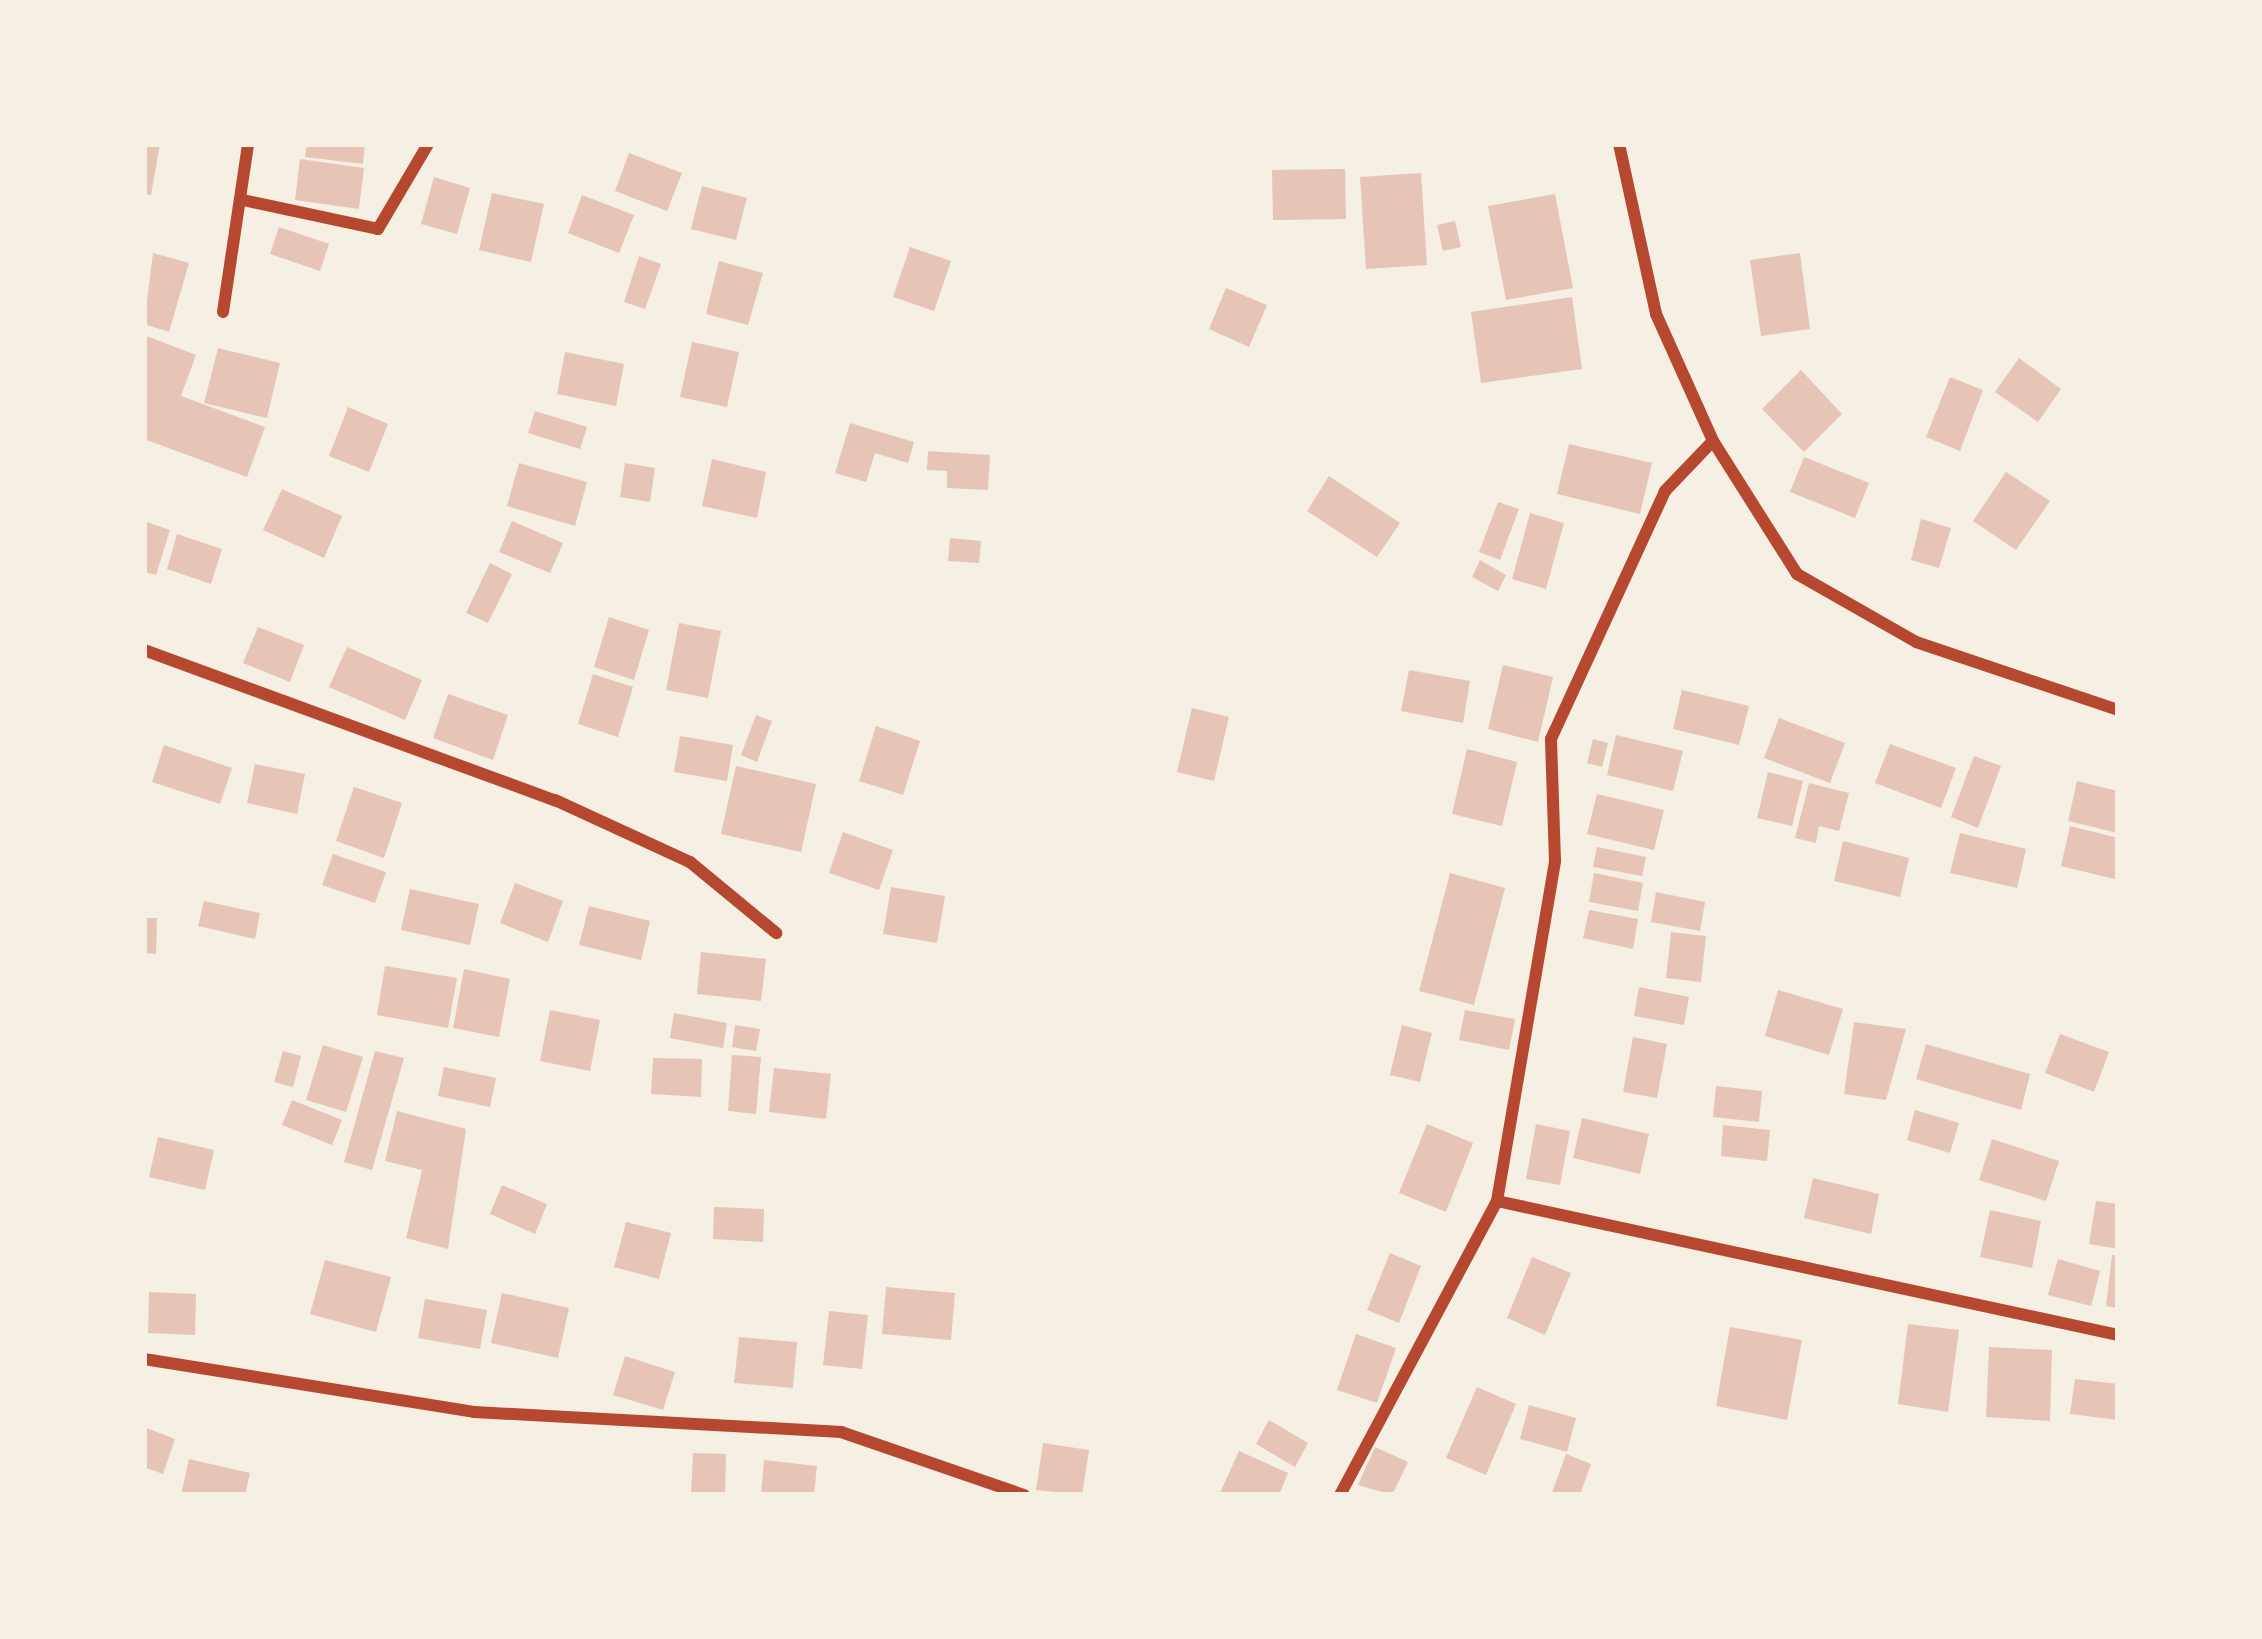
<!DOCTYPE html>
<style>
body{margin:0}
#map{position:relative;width:2262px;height:1639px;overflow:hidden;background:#f6efe4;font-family:"Alegreya Sans",sans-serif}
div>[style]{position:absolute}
.building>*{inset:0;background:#e6c5b7}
.minor>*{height:12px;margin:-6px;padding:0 6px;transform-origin:6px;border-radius:6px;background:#b5482f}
span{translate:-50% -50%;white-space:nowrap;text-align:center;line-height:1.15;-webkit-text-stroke:10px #f6efe4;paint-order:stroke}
.frame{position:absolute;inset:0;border:147px solid #f6efe4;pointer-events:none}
</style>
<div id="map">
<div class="building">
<div style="clip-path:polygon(144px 144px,160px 144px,151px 195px,144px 194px)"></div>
<div style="clip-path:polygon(307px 144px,365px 144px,363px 164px,305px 157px)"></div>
<div style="clip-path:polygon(629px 153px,682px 173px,667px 211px,615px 191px)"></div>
<div style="clip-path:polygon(300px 159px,364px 168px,359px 209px,295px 200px)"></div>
<div style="clip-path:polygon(1345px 169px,1346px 219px,1273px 220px,1272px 170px)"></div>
<div style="clip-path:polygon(1421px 173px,1427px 265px,1366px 269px,1360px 177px)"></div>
<div style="clip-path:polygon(434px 177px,470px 188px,457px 234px,421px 224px)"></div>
<div style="clip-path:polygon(702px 186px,747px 198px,736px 240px,691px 229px)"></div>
<div style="clip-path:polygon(492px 193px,544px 204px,531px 262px,479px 250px)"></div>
<div style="clip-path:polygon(1555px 194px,1573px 288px,1506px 300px,1488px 206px)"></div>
<div style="clip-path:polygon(582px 195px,634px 215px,619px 253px,568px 233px)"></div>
<div style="clip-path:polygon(1455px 221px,1461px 247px,1443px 251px,1437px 225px)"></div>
<div style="clip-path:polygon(279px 227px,329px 244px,320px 271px,270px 254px)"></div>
<div style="clip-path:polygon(910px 247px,951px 261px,934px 311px,893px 297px)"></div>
<div style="clip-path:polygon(153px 253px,189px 263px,169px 332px,144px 324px)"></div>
<div style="clip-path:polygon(1800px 253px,1810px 329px,1761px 336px,1750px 260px)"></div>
<div style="clip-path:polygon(639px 256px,661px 264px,645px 309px,624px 302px)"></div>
<div style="clip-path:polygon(719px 261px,763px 273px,748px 325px,706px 314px)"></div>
<div style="clip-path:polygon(1226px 288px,1267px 305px,1249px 347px,1209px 329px)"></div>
<div style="clip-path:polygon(1572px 297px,1582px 369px,1481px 383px,1471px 312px)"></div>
<div style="clip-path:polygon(144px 335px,196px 355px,181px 396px,265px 427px,247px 477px,144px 439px)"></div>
<div style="clip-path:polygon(692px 342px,739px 352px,727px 407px,680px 397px)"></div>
<div style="clip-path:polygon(218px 348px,280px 363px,267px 418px,204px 403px)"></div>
<div style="clip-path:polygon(565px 352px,624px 364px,616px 406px,557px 394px)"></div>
<div style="clip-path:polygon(2019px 358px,2061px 389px,2038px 422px,1995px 392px)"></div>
<div style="clip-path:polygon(1801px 370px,1842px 414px,1804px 452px,1762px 409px)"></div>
<div style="clip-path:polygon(1950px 377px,1983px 390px,1960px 451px,1926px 437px)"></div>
<div style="clip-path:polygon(348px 407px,388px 424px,369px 472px,329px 456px)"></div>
<div style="clip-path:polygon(535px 411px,587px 427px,580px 449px,528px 433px)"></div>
<div style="clip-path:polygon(850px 423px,914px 442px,908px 463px,875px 453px,866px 482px,835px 473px)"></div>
<div style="clip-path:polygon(1569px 444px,1652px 463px,1640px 514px,1557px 494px)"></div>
<div style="clip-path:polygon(928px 451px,990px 455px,988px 490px,947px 488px,947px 471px,927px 470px)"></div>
<div style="clip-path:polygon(1804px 457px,1869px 483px,1855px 518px,1790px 492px)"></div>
<div style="clip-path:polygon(712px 459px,766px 472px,757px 518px,702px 506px)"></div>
<div style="clip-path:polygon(519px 463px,587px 482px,575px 526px,507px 506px)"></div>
<div style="clip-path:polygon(625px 463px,655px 468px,650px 502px,620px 497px)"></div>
<div style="clip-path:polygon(2006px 472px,2050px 501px,2016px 550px,1973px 521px)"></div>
<div style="clip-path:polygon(1329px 476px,1400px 523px,1377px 557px,1307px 511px)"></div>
<div style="clip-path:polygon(282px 489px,342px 516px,324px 558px,263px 530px)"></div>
<div style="clip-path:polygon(1498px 502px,1519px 509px,1500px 560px,1479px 552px)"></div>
<div style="clip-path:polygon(1530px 513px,1564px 523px,1546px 589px,1512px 579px)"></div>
<div style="clip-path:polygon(1921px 519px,1951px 528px,1939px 568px,1911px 560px)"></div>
<div style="clip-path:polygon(144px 521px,170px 530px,156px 575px,144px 572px)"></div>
<div style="clip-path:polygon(512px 521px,563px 543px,550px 573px,499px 552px)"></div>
<div style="clip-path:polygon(177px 534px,222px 549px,211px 584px,167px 569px)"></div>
<div style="clip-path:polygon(950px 538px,981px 541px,979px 563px,948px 561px)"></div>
<div style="clip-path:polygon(1480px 560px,1506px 575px,1498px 591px,1472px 577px)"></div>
<div style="clip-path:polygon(490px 563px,512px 574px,488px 623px,466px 613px)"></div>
<div style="clip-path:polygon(609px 617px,649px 630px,634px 680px,594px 667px)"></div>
<div style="clip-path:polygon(679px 623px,721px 631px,708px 698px,666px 690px)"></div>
<div style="clip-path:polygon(258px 627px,304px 645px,290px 682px,243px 663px)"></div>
<div style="clip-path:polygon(347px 647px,422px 680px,405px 720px,329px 687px)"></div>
<div style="clip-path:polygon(1503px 665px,1553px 677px,1538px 742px,1488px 729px)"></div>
<div style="clip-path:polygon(1409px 670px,1470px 681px,1463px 723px,1401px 711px)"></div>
<div style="clip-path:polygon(593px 674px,633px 687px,618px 737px,578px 724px)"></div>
<div style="clip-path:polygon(1682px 690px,1749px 706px,1739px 745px,1673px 729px)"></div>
<div style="clip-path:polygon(448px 694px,508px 715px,493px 760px,433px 738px)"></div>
<div style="clip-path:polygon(1192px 708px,1229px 717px,1214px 781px,1177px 772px)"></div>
<div style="clip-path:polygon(756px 715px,772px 721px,757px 762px,741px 755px)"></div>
<div style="clip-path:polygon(1779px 718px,1845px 743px,1830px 783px,1764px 758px)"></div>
<div style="clip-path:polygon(876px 726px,920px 741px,903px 795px,859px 781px)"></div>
<div style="clip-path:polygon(1616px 735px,1683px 751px,1673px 791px,1607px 775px)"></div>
<div style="clip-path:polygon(680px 736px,733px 745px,727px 781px,674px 772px)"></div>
<div style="clip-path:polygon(1593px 739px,1608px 743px,1602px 767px,1587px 763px)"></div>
<div style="clip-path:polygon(1890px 744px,1956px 768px,1941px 808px,1875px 783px)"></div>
<div style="clip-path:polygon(164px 745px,232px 768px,220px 804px,152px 782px)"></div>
<div style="clip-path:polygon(1467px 749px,1517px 762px,1502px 826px,1452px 814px)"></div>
<div style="clip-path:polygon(1974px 756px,2001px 766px,1978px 828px,1951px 817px)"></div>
<div style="clip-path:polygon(255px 764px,305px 774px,297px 814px,247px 803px)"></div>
<div style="clip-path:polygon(736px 766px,816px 784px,801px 852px,721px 834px)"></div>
<div style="clip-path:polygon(1768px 772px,1803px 781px,1792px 826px,1757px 818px)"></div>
<div style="clip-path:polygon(2077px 781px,2118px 791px,2118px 833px,2068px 821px)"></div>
<div style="clip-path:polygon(1809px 783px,1849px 793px,1839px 831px,1819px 826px,1816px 843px,1795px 838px)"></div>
<div style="clip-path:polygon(354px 787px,402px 803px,384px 858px,336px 841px)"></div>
<div style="clip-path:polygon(1597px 794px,1664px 810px,1654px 850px,1587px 834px)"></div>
<div style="clip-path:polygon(2070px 826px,2118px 838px,2118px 880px,2061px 866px)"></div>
<div style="clip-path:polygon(843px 832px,893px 850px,879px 890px,829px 873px)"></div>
<div style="clip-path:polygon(1960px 833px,2026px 849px,2017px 888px,1950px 873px)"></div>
<div style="clip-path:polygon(1843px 841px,1909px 858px,1900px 897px,1834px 881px)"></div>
<div style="clip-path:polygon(1597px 847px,1646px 857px,1642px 876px,1593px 867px)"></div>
<div style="clip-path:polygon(333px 854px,386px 872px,375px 903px,322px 885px)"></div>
<div style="clip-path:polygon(1450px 873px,1505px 888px,1474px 1005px,1419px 991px)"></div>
<div style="clip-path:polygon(1594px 873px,1643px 883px,1638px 911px,1589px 902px)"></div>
<div style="clip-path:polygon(515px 883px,563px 901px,548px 942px,500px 923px)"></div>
<div style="clip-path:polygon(891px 887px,945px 896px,937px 943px,883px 934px)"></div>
<div style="clip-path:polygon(410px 889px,479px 904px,470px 945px,401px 930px)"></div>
<div style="clip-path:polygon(1656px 892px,1705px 902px,1700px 931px,1651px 922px)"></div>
<div style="clip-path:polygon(204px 901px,260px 913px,255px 939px,198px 926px)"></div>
<div style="clip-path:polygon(589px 906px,650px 921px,641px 960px,579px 945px)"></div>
<div style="clip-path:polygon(1589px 910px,1638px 919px,1633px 949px,1583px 938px)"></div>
<div style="clip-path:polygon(144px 918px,157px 918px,156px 954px,144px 953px)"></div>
<div style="clip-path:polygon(1671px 932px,1706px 936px,1701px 982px,1666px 978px)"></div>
<div style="clip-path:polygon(701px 952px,766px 959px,761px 1001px,697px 994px)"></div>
<div style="clip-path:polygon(385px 966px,457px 978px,448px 1028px,377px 1015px)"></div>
<div style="clip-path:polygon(464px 969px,510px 979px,499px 1037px,453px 1028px)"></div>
<div style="clip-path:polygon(1639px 987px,1689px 997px,1684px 1025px,1634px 1016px)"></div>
<div style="clip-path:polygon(1778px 990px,1843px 1009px,1829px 1055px,1765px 1036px)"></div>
<div style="clip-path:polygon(550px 1010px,600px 1020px,590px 1071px,540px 1061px)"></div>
<div style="clip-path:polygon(1465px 1010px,1515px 1019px,1509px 1050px,1459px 1040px)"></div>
<div style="clip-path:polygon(674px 1013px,727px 1023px,723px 1048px,670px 1038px)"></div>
<div style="clip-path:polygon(1854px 1022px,1906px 1029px,1886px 1100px,1844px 1094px)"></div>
<div style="clip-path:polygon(735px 1025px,760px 1029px,756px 1051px,732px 1047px)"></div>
<div style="clip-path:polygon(1402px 1025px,1432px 1033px,1420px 1082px,1390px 1075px)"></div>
<div style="clip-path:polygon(2060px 1034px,2109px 1052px,2094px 1092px,2045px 1073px)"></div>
<div style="clip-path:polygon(1633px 1037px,1667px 1044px,1657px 1098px,1623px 1092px)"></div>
<div style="clip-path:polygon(1926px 1044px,2030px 1074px,2021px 1110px,1916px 1079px)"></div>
<div style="clip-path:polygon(323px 1045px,363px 1057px,346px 1112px,306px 1100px)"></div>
<div style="clip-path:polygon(283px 1051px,301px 1056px,293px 1087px,274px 1082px)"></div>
<div style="clip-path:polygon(375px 1051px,404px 1058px,372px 1170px,344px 1162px)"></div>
<div style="clip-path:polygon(732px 1055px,761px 1057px,756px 1114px,728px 1111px)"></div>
<div style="clip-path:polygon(653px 1058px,702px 1059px,701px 1097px,651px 1094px)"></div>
<div style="clip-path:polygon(444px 1067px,496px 1078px,490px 1107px,438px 1096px)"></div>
<div style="clip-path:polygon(774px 1068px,831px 1074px,826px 1119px,769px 1112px)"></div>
<div style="clip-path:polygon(1716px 1086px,1762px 1091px,1759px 1122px,1713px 1117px)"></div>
<div style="clip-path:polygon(292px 1100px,342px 1120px,332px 1145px,282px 1125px)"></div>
<div style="clip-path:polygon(1915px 1110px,1959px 1123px,1950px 1153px,1907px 1140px)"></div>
<div style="clip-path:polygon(397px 1111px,466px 1129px,448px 1249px,406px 1238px,422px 1170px,385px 1161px)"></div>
<div style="clip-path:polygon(1582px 1118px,1649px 1134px,1640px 1174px,1573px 1158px)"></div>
<div style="clip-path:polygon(1427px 1124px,1473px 1143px,1446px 1212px,1399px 1193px)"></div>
<div style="clip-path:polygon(1536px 1124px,1570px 1131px,1560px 1185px,1526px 1179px)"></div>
<div style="clip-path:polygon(1723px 1125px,1770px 1130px,1767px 1161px,1721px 1156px)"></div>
<div style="clip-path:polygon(158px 1137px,214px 1150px,205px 1190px,149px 1177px)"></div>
<div style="clip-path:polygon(1992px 1139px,2059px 1161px,2046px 1201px,1979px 1180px)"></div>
<div style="clip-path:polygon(1813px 1178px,1879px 1194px,1871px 1234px,1804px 1218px)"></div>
<div style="clip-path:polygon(502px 1185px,547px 1204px,535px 1234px,490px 1214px)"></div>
<div style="clip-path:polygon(2096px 1201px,2118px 1204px,2118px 1249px,2089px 1244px)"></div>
<div style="clip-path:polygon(714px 1207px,764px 1209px,763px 1242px,713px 1239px)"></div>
<div style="clip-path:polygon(1990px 1210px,2041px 1221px,2032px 1268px,1980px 1257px)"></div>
<div style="clip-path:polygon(626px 1222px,671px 1233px,659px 1279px,614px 1267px)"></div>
<div style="clip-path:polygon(1390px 1253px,1421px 1266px,1399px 1323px,1367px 1310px)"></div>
<div style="clip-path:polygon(2112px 1255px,2118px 1256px,2118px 1308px,2106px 1306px)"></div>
<div style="clip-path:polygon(1532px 1257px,1571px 1273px,1545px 1335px,1507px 1318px)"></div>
<div style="clip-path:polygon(2058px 1259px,2100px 1271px,2091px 1306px,2048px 1295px)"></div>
<div style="clip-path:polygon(325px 1260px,391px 1277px,376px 1332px,310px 1314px)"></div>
<div style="clip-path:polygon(886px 1287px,955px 1293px,951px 1340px,882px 1334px)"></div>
<div style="clip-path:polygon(149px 1292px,196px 1294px,195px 1335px,148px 1333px)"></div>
<div style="clip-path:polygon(502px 1293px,569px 1308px,558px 1358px,491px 1343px)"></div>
<div style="clip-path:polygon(425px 1299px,487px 1310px,480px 1349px,418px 1338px)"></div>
<div style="clip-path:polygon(829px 1311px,868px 1315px,862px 1369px,823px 1365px)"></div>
<div style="clip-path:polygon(1908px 1324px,1959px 1330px,1948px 1412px,1898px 1404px)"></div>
<div style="clip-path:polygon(1730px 1327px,1802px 1340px,1787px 1420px,1716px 1406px)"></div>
<div style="clip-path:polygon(1356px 1334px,1396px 1348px,1377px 1403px,1337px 1390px)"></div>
<div style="clip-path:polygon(739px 1337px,797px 1342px,793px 1388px,734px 1383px)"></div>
<div style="clip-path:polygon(1989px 1347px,2052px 1350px,2050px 1421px,1986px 1417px)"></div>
<div style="clip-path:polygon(625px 1356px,675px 1372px,663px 1410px,613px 1395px)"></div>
<div style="clip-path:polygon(2075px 1379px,2118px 1384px,2118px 1420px,2070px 1414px)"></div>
<div style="clip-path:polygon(1477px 1387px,1516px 1404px,1486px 1475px,1446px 1458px)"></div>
<div style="clip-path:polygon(1529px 1405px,1576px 1418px,1567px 1452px,1520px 1439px)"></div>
<div style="clip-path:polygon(1269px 1420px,1308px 1443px,1295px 1467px,1256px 1444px)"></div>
<div style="clip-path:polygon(144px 1427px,175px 1439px,163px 1474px,144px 1467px)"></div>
<div style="clip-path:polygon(1043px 1443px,1089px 1450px,1082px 1495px,1036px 1490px)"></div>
<div style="clip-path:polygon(1375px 1447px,1408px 1462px,1392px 1495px,1358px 1485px)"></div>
<div style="clip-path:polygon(1239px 1451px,1288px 1473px,1279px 1495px,1219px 1495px)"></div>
<div style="clip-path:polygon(693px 1453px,726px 1454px,725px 1495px,691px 1495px)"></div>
<div style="clip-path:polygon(1566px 1454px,1591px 1464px,1580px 1495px,1551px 1495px)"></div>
<div style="clip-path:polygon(189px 1459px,250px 1473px,245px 1495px,181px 1495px)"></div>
<div style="clip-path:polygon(764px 1460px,817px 1466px,814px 1495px,761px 1495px)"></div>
</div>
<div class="minor">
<div style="left:1619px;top:144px;width:174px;rotate:77.7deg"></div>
<div style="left:1656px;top:314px;width:139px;rotate:65.8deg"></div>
<div style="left:1713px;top:441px;width:157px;rotate:57.7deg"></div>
<div style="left:1797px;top:574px;width:137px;rotate:29.7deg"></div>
<div style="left:1916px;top:642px;width:213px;rotate:18.6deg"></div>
<div style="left:243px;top:200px;width:138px;rotate:12.1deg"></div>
<div style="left:378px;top:229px;width:99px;rotate:-59.5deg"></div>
<div style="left:223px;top:312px;width:170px;rotate:-81.5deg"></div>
<div style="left:144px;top:650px;width:438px;rotate:20.1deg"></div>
<div style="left:555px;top:800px;width:149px;rotate:24.7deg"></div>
<div style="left:690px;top:862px;width:112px;rotate:39.5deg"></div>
<div style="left:1497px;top:1201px;width:635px;rotate:12.18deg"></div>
<div style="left:144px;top:1359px;width:334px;rotate:9.1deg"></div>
<div style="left:474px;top:1412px;width:368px;rotate:3.1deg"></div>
<div style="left:841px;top:1432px;width:194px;rotate:19deg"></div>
<div style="left:1340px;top:1495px;width:333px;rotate:-61.9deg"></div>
<div style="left:1497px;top:1201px;width:345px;rotate:-80.3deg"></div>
<div style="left:1555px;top:861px;width:122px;rotate:-91.9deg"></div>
<div style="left:1551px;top:739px;width:273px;rotate:-65.3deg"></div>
<div style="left:1665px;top:491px;width:69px;rotate:-46.2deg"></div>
</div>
<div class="frame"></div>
</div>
